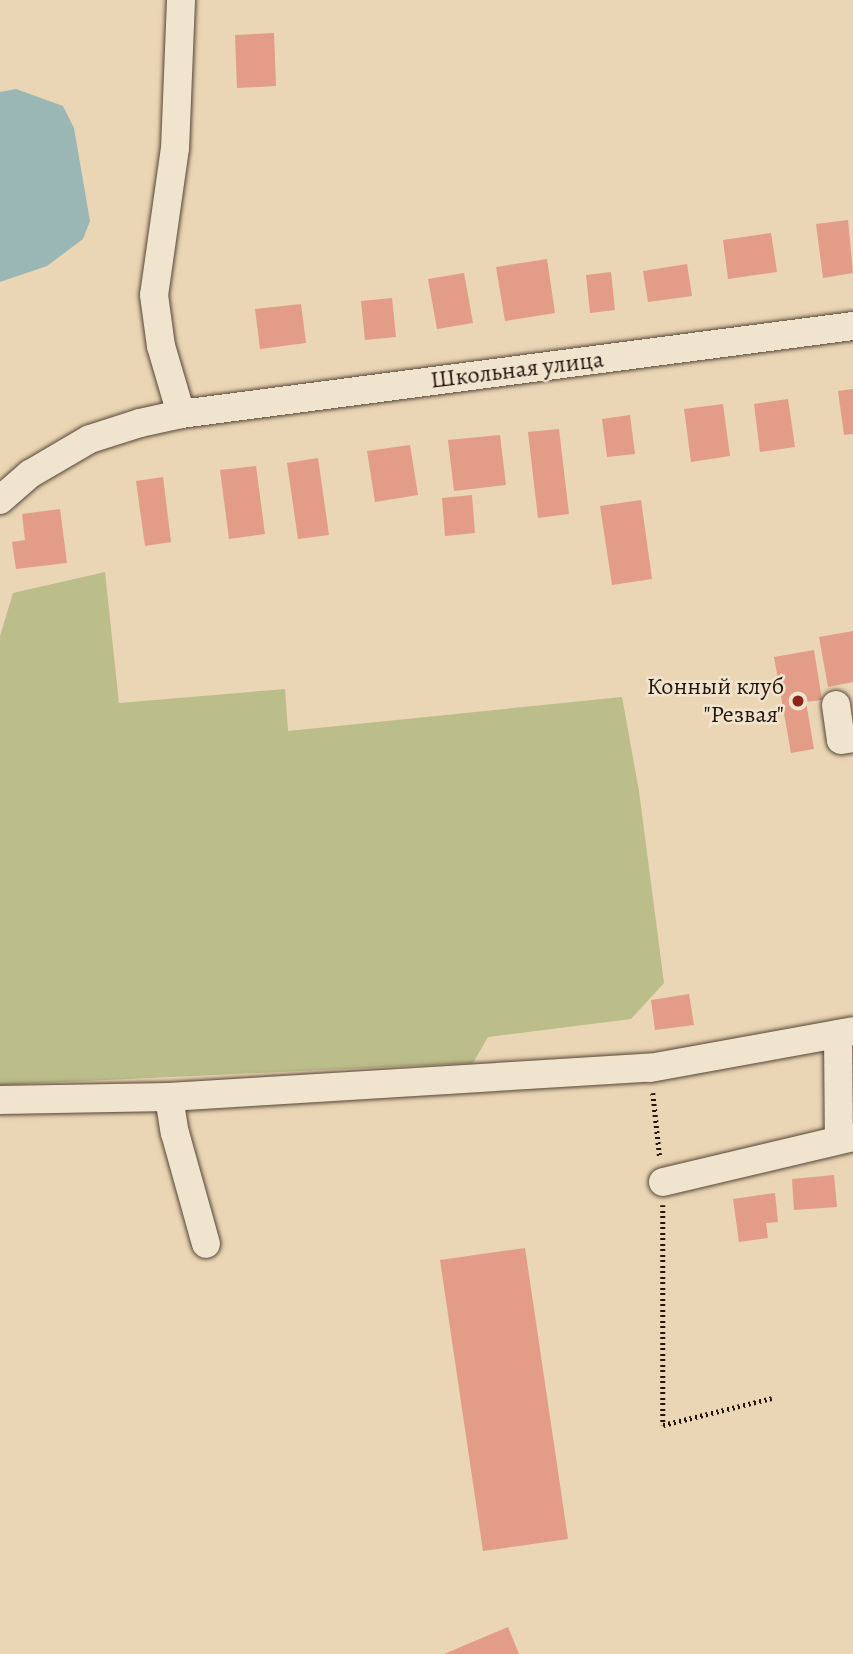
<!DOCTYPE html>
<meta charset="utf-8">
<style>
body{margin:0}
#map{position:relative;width:853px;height:1654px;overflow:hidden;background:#ead6b4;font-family:Alegreya,serif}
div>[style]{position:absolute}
.green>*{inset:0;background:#bbbd8a}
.water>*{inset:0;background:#9ab7b5}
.building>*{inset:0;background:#e29c88}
.path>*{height:4.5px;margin-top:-2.25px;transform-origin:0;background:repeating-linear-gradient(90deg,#25150e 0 2px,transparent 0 5.5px)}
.roads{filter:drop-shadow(0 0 2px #564538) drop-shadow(0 0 2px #564538)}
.minor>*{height:28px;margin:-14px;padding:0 14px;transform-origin:14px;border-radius:14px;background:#f1e4ce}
.dots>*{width:19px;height:19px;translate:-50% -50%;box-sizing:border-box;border:4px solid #f1e4ce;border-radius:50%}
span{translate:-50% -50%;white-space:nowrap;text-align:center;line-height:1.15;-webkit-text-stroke:5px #f1e4ce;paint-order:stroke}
.street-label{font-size:24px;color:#25150e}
.poi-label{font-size:24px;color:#25150e}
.right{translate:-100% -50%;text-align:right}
</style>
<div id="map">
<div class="green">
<div style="clip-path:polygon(105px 572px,119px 703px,285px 689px,288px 731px,622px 697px,639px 791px,664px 983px,631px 1019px,488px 1037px,473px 1063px,0 1085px,0 636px,13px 593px)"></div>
</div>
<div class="water">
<div style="clip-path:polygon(16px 89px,63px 106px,74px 128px,90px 221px,83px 239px,47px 266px,0 282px,0 92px)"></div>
</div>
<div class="building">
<div style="clip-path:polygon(274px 33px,276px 86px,237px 88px,235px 35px)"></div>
<div style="clip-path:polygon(848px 220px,853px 273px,823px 278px,816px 224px)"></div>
<div style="clip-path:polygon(771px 233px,777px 272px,728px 279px,723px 240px)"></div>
<div style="clip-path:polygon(547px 259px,555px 313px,505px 321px,496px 267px)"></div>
<div style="clip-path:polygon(687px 264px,692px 296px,648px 302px,643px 271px)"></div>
<div style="clip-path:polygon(611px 272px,615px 310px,590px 313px,586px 275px)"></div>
<div style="clip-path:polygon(464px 273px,473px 323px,437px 329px,428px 279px)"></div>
<div style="clip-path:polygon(392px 298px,396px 337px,365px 340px,361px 301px)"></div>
<div style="clip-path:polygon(301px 304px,306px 343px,260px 349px,255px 309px)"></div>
<div style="clip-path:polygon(853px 389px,853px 434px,844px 435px,838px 391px)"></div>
<div style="clip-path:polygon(788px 399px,795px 447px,760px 452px,754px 404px)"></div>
<div style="clip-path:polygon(723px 404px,730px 456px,691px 462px,684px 409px)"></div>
<div style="clip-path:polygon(630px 415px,635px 454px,607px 457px,602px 419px)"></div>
<div style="clip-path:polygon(559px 429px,569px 514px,538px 518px,528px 432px)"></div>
<div style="clip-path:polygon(500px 435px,506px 485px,454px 491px,448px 440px)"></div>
<div style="clip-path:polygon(410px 445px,418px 495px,375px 502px,367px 451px)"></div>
<div style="clip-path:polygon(318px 458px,329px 535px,298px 539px,287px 463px)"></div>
<div style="clip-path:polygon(256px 466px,265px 534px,229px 539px,220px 470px)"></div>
<div style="clip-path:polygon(163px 477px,171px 542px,145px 546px,136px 481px)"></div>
<div style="clip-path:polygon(472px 495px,475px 533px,445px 536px,442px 498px)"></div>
<div style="clip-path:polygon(641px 500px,652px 579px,612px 585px,600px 506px)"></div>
<div style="clip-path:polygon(60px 509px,67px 563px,16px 569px,12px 542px,25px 540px,22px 514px)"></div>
<div style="clip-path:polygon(853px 631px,853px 682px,828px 687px,819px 637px)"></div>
<div style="clip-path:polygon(814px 650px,822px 700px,806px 702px,814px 749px,791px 753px,774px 657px)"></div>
<div style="clip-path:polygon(689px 994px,694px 1025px,655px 1030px,651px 1000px)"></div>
<div style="clip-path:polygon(834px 1175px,837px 1207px,794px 1210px,792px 1179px)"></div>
<div style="clip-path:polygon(775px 1193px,778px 1222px,766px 1223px,768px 1238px,739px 1242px,733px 1199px)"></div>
<div style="clip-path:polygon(525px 1248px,568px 1539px,483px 1551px,440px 1260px)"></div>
<div style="clip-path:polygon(508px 1627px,519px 1654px,444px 1654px)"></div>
</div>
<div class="path">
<div style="left:653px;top:1093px;width:65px;rotate:83.9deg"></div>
<div style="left:663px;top:1205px;width:220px;rotate:90deg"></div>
<div style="left:663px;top:1425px;width:112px;rotate:-13.9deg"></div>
</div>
<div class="roads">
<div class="minor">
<div style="left:181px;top:0;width:148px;rotate:92.3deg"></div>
<div style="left:175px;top:148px;width:148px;rotate:98.1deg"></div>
<div style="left:154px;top:295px;width:51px;rotate:82.2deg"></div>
<div style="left:161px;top:346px;width:71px;rotate:73.6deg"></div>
<div style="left:0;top:500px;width:40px;rotate:-41deg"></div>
<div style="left:30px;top:474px;width:69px;rotate:-30.3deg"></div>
<div style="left:90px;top:439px;width:52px;rotate:-17.7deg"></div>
<div style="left:140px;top:423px;width:42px;rotate:-12.4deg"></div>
<div style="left:181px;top:414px;width:678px;rotate:-7.46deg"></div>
<div style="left:836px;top:705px;width:35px;rotate:82deg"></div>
<div style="left:841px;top:740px;width:12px;rotate:-9deg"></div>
<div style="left:838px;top:1034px;width:105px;rotate:89.5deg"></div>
<div style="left:169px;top:1097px;width:36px;rotate:81deg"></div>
<div style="left:175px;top:1133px;width:115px;rotate:74.4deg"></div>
<div style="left:0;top:1100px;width:169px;rotate:-1deg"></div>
<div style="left:169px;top:1097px;width:482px;rotate:-3.5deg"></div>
<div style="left:650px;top:1068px;width:206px;rotate:-10.3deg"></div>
<div style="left:663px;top:1182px;width:195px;rotate:-13.3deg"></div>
</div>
</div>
<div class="dots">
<div style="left:798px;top:701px;background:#8f2418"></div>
</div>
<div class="street-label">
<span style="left:517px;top:370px;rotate:-7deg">Школьная улица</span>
</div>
<div class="poi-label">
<span class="right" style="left:784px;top:701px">Конный клуб<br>"Резвая"</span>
</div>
</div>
